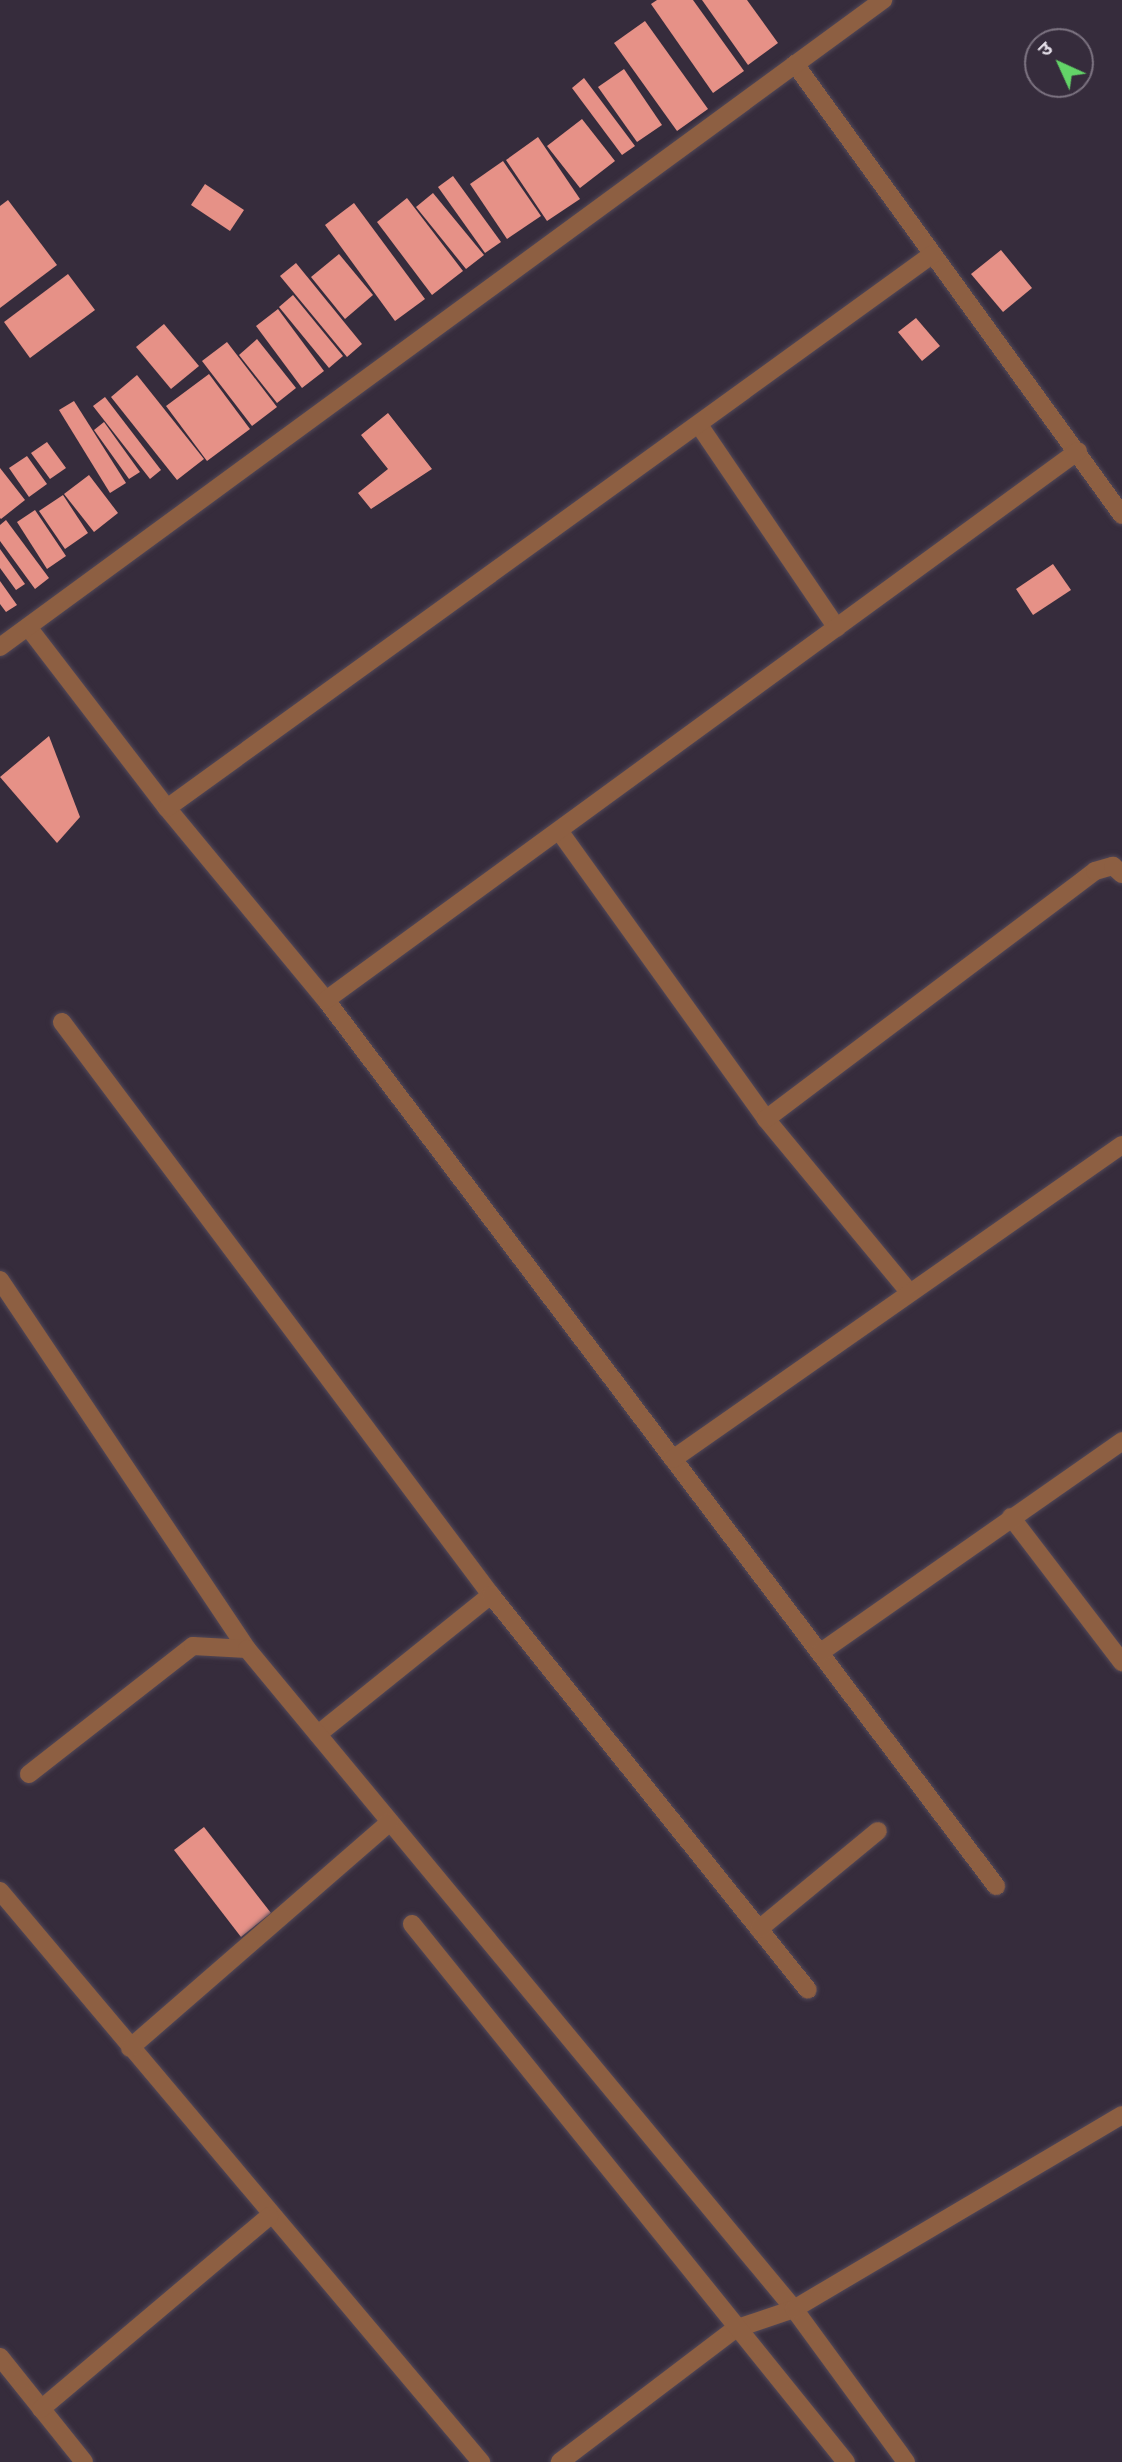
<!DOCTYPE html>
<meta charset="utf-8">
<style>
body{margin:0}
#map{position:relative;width:1122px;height:2462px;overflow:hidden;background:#362c3c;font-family:Signika,"Noto Sans Devanagari",sans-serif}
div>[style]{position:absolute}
.building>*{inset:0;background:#e69187}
.roads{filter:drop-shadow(0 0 2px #524858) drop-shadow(0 0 2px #524858)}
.minor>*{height:18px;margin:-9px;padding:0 9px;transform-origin:9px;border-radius:9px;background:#8d5f42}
span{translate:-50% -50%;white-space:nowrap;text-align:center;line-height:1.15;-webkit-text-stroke:7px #362c3c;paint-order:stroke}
.north{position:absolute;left:1024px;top:28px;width:70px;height:70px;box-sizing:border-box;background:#362c3c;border:2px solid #7c7381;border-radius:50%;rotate:315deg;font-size:19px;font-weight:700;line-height:28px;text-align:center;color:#e4dee8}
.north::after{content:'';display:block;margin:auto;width:24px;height:32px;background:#63d468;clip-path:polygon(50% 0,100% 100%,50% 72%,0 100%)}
</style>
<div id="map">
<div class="building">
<div style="clip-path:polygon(657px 0,693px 0,744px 71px,713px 93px,651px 4px)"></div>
<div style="clip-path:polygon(702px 0,747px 0,778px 43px,748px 65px)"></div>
<div style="clip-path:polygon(645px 21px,708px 109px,677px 131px,614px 43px)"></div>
<div style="clip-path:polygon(624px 69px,662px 125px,637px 142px,598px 87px)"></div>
<div style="clip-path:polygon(584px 78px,635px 146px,622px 155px,572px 88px)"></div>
<div style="clip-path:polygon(582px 119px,615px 161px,580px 188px,547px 146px)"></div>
<div style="clip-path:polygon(538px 137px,580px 199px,547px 221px,506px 160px)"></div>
<div style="clip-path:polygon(503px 161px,541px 216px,507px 239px,470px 184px)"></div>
<div style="clip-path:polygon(453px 176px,501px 242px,485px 253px,438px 187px)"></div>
<div style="clip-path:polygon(205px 184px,244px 210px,230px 231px,191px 205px)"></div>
<div style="clip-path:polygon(433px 193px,484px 255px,466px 269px,416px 207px)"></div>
<div style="clip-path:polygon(407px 198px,463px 271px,432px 295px,377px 222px)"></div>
<div style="clip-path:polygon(8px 200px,57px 265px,0 308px,0 206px)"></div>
<div style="clip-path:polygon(354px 203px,425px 299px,395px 321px,325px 225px)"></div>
<div style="clip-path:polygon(1001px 250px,1032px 288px,1003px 312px,971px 274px)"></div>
<div style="clip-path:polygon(339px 254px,373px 295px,345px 319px,311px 277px)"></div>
<div style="clip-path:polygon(296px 263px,362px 344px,347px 357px,280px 276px)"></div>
<div style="clip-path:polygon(68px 274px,95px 310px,30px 358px,4px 322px)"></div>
<div style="clip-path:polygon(293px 295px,343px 356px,329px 368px,279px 307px)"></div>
<div style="clip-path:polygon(278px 309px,324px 371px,302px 388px,256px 326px)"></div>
<div style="clip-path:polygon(916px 318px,940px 346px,922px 361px,898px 332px)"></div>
<div style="clip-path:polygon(164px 324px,199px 366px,171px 389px,136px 347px)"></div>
<div style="clip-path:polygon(257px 339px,296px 388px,277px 403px,239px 355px)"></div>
<div style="clip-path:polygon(227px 342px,277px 407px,252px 426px,202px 361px)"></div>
<div style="clip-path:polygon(209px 374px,250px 429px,207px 461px,166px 406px)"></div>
<div style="clip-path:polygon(137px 375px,204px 459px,177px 480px,111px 397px)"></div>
<div style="clip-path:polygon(105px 397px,161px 470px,150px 479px,93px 406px)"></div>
<div style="clip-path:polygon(74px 401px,126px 483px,110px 493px,59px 410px)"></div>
<div style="clip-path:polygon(388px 413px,432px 469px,371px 509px,358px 493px,388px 469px,361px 435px)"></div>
<div style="clip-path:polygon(104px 422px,140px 472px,129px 479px,94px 430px)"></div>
<div style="clip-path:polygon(47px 442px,66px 468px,50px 479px,31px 453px)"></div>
<div style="clip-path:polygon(27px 456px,47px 484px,29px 497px,9px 468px)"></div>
<div style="clip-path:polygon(0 468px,25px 500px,1px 519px,0 518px)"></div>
<div style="clip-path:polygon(89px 475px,118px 513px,94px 532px,64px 494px)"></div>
<div style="clip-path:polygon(63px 495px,88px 533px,65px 549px,39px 511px)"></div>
<div style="clip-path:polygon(35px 510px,66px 556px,47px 569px,17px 522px)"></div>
<div style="clip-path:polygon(6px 520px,49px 578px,35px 589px,0 541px,0 525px)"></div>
<div style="clip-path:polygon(0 549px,25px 584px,16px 590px,0 568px)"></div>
<div style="clip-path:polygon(1053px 564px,1071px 590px,1033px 615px,1016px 589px)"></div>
<div style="clip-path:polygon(0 581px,17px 605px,6px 612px,0 604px)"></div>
<div style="clip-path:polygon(49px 736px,80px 817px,57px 843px,0 777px)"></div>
<div style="clip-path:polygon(204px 1827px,271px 1913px,241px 1937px,174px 1850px)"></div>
</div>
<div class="roads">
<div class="minor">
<div style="left:795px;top:64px;width:557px;rotate:54.06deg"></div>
<div style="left:699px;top:425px;width:245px;rotate:55.8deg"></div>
<div style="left:28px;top:627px;width:228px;rotate:52.5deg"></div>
<div style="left:167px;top:808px;width:249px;rotate:50.4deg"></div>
<div style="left:326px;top:1000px;width:1111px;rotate:52.9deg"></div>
<div style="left:0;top:647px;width:1095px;rotate:-36.23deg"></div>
<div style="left:167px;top:808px;width:945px;rotate:-35.88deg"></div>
<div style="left:560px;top:832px;width:353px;rotate:54.3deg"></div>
<div style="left:766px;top:1119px;width:224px;rotate:50.4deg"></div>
<div style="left:326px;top:1000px;width:931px;rotate:-36.13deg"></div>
<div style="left:62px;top:1022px;width:716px;rotate:53.18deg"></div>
<div style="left:491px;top:1595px;width:222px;rotate:141.2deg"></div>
<div style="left:766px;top:1119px;width:412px;rotate:-37deg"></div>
<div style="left:1095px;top:871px;width:19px;rotate:-16deg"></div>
<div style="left:1113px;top:866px;width:12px;rotate:42deg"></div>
<div style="left:0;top:1280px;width:444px;rotate:56.2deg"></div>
<div style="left:673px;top:1459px;width:548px;rotate:-34.97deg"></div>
<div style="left:1011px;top:1517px;width:183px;rotate:52.6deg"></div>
<div style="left:491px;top:1595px;width:506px;rotate:51.25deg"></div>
<div style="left:821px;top:1652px;width:368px;rotate:-35deg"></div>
<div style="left:29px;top:1774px;width:208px;rotate:-38deg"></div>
<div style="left:193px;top:1646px;width:54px;rotate:3.2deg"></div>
<div style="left:247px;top:1649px;width:857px;rotate:50.35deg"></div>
<div style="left:794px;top:2309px;width:62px;rotate:161.3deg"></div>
<div style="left:735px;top:2329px;width:220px;rotate:142.8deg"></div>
<div style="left:0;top:1891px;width:747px;rotate:49.89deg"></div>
<div style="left:412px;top:1924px;width:691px;rotate:51.11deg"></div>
<div style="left:759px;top:1929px;width:154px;rotate:-39.5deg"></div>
<div style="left:130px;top:2048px;width:344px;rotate:-41deg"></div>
<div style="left:0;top:2357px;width:134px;rotate:51.3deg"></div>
<div style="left:41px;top:2409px;width:299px;rotate:-40.2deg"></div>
<div style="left:906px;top:2462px;width:190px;rotate:-126.2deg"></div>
<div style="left:794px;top:2309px;width:381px;rotate:-30.6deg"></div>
</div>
</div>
<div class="north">उ</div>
</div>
